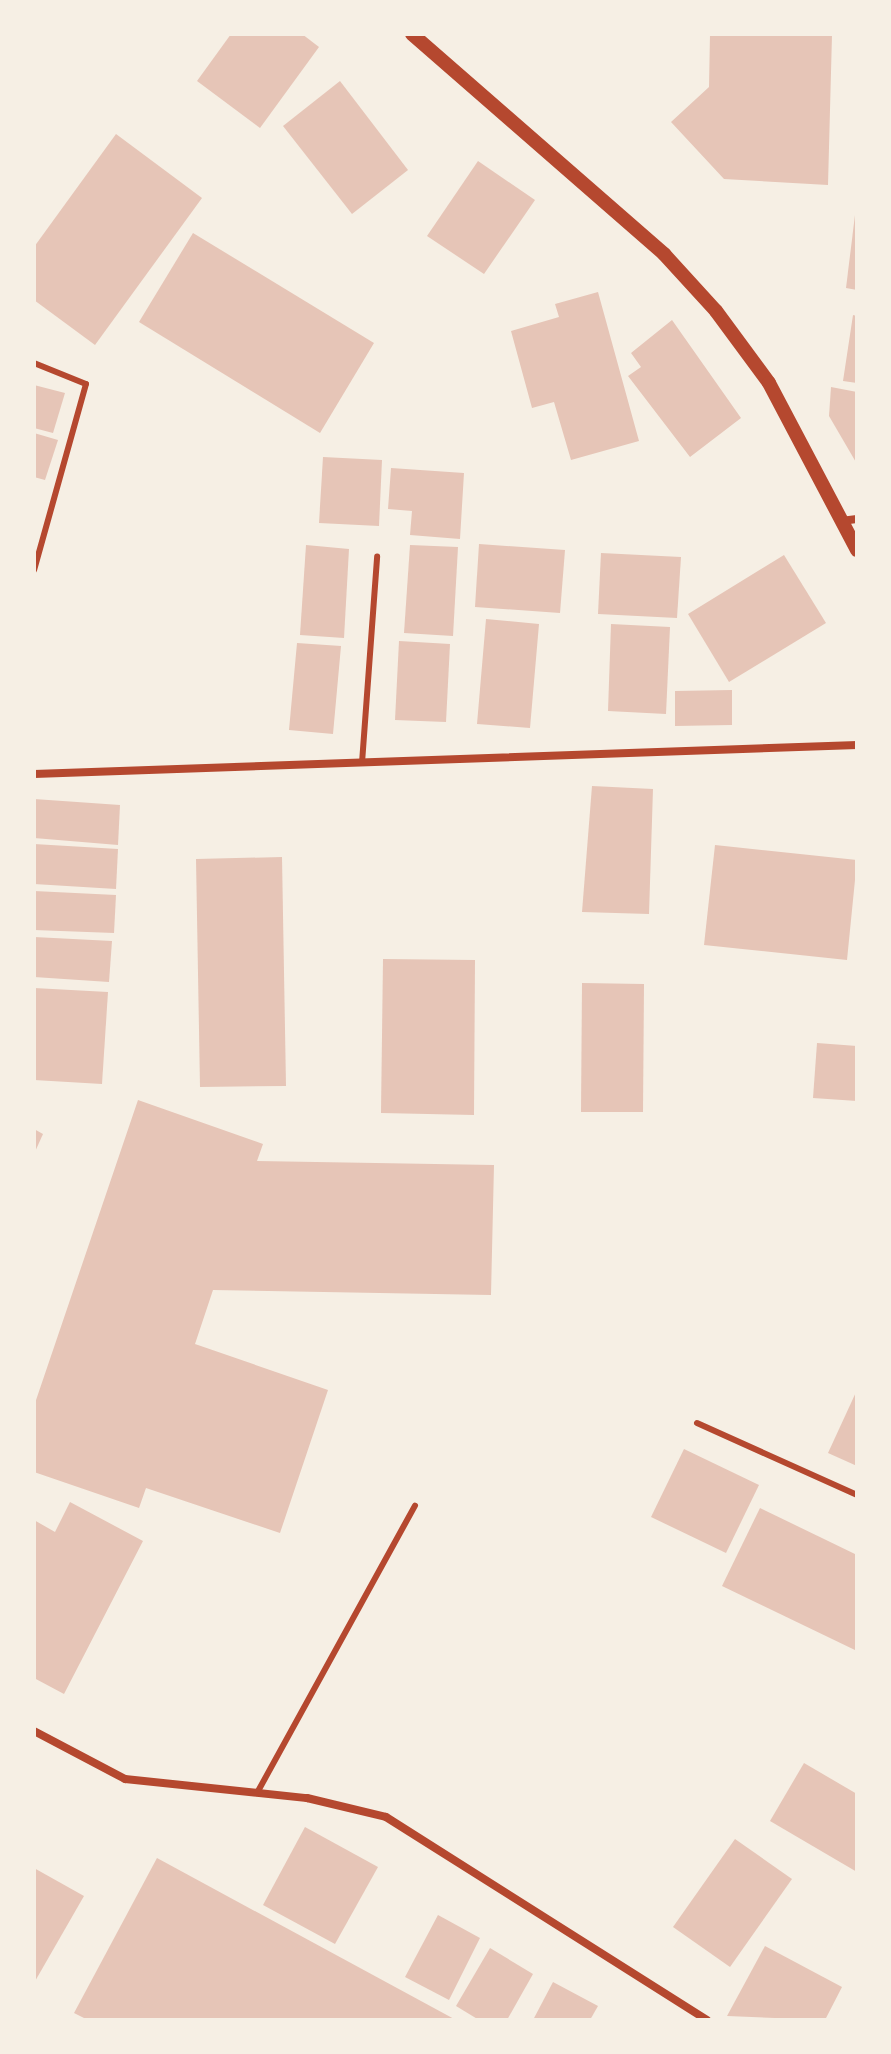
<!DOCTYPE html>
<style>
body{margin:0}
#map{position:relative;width:891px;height:2054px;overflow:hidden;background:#f6efe4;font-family:"Open Sans",sans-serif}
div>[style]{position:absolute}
.building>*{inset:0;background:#e6c5b7}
.service>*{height:6px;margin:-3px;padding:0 3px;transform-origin:3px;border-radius:3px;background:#b5482f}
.minor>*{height:8px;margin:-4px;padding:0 4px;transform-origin:4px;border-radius:4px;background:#b5482f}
.tertiary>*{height:14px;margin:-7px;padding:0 7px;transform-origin:7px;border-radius:7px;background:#b5482f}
span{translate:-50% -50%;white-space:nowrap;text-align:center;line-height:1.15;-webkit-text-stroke:8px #f6efe4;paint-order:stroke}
.frame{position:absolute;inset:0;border:36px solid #f6efe4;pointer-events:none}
</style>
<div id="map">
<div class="building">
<div style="clip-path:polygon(231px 34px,302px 34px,319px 47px,260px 128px,197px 81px)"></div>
<div style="clip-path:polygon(710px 34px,832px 35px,828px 185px,724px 179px,671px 122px,709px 87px)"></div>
<div style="clip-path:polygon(340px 81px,408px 170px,352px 214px,283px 126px)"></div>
<div style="clip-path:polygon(116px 134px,202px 198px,95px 345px,34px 300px,34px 247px)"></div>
<div style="clip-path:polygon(478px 161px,535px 200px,484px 274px,427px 236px)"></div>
<div style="clip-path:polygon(855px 215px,857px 215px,857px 290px,846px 288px)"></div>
<div style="clip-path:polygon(193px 233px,374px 343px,320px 433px,139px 322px)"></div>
<div style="clip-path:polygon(598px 292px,639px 441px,571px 460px,554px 402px,532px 408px,511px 331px,559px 317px,555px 304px)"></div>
<div style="clip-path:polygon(853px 315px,857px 316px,857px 383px,843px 381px)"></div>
<div style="clip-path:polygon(672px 320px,741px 418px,690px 457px,628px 376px,641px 367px,631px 353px)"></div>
<div style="clip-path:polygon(34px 385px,65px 393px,53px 433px,34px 428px)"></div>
<div style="clip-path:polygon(831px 387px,857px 392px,857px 464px,829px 416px)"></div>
<div style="clip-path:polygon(34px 433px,58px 440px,45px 480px,34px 477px)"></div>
<div style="clip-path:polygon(323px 457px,382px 460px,379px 526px,319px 523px)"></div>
<div style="clip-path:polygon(391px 468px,464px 473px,460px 539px,410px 535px,412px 511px,388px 509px)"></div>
<div style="clip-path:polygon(479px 544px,565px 550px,560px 613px,475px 607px)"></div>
<div style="clip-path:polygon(306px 545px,349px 549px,344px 638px,300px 635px)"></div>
<div style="clip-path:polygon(410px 545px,458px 547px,453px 636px,404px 633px)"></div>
<div style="clip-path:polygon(601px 553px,681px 557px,677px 618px,598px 614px)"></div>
<div style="clip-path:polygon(784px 555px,826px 623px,729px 682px,688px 614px)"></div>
<div style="clip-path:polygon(486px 619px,539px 624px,530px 728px,477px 724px)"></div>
<div style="clip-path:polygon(611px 624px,670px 627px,666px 714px,608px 711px)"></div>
<div style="clip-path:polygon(399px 641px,450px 644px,446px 722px,395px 720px)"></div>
<div style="clip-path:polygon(297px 643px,341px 646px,333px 734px,289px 730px)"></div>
<div style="clip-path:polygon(732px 690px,732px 725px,675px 726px,675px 691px)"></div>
<div style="clip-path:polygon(592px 786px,653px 789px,649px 914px,582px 912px)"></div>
<div style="clip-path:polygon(34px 799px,120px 805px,118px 845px,34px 838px)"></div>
<div style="clip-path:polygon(34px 844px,118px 849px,116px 889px,34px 884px)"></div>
<div style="clip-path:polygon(715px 845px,857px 860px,847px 960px,704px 945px)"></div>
<div style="clip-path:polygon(282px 857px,286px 1086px,200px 1087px,196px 859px)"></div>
<div style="clip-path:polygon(34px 891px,116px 895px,114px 933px,34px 930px)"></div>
<div style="clip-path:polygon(34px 937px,112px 941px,109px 982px,34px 977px)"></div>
<div style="clip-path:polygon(383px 959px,475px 960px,474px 1115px,381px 1113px)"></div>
<div style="clip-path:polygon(582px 983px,644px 984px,643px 1112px,581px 1112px)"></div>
<div style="clip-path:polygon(34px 988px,108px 992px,102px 1084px,34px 1080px)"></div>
<div style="clip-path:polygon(817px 1043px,857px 1046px,857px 1101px,813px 1098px)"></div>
<div style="clip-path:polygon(138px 1100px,263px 1144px,257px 1161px,494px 1165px,491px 1295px,213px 1290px,195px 1344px,328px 1390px,280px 1533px,146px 1488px,139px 1508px,34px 1472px,34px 1406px)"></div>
<div style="clip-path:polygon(34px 1129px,43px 1134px,34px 1154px)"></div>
<div style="clip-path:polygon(857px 1390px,857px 1466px,828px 1453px)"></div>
<div style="clip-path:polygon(684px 1449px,759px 1485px,726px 1553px,651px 1517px)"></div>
<div style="clip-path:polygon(70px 1502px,143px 1541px,64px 1694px,34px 1678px,34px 1520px,55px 1532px)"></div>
<div style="clip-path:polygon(760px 1508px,857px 1555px,857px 1651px,722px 1586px)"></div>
<div style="clip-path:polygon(804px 1763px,857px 1794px,857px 1872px,770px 1821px)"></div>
<div style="clip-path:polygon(305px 1827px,378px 1867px,335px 1944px,263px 1905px)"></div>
<div style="clip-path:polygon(735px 1839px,792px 1879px,730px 1967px,673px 1927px)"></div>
<div style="clip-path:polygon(157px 1858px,456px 2020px,88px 2020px,74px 2013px)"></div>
<div style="clip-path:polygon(34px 1868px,84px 1896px,34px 1983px)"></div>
<div style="clip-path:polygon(438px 1915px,480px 1938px,449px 2000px,405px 1977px)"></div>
<div style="clip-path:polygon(765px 1946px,842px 1987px,825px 2020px,727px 2016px)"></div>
<div style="clip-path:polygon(490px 1948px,533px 1974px,507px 2020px,479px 2020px,456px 2006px)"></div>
<div style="clip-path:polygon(553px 1982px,598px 2006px,590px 2020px,533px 2020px)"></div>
</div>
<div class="service">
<div style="left:34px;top:363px;width:56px;rotate:22deg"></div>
<div style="left:86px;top:384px;width:193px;rotate:105.6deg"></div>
<div style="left:362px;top:763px;width:207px;rotate:-85.8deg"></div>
<div style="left:697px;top:1423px;width:175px;rotate:24.2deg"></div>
<div style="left:257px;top:1793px;width:328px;rotate:-61.2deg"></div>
</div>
<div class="minor">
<div style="left:841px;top:521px;width:16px;rotate:-7deg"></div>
<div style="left:34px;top:774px;width:824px;rotate:-2.02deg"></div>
<div style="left:34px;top:1731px;width:103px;rotate:27.8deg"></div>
<div style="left:125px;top:1779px;width:183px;rotate:6deg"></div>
<div style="left:307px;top:1798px;width:81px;rotate:13.5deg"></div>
<div style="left:386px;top:1817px;width:380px;rotate:32.3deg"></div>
</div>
<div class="tertiary">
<div style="left:412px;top:34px;width:335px;rotate:41.1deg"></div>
<div style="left:664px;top:254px;width:77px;rotate:47.6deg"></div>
<div style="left:716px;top:311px;width:89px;rotate:53.6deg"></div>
<div style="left:769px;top:383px;width:189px;rotate:62.2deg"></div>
</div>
<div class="frame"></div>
</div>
